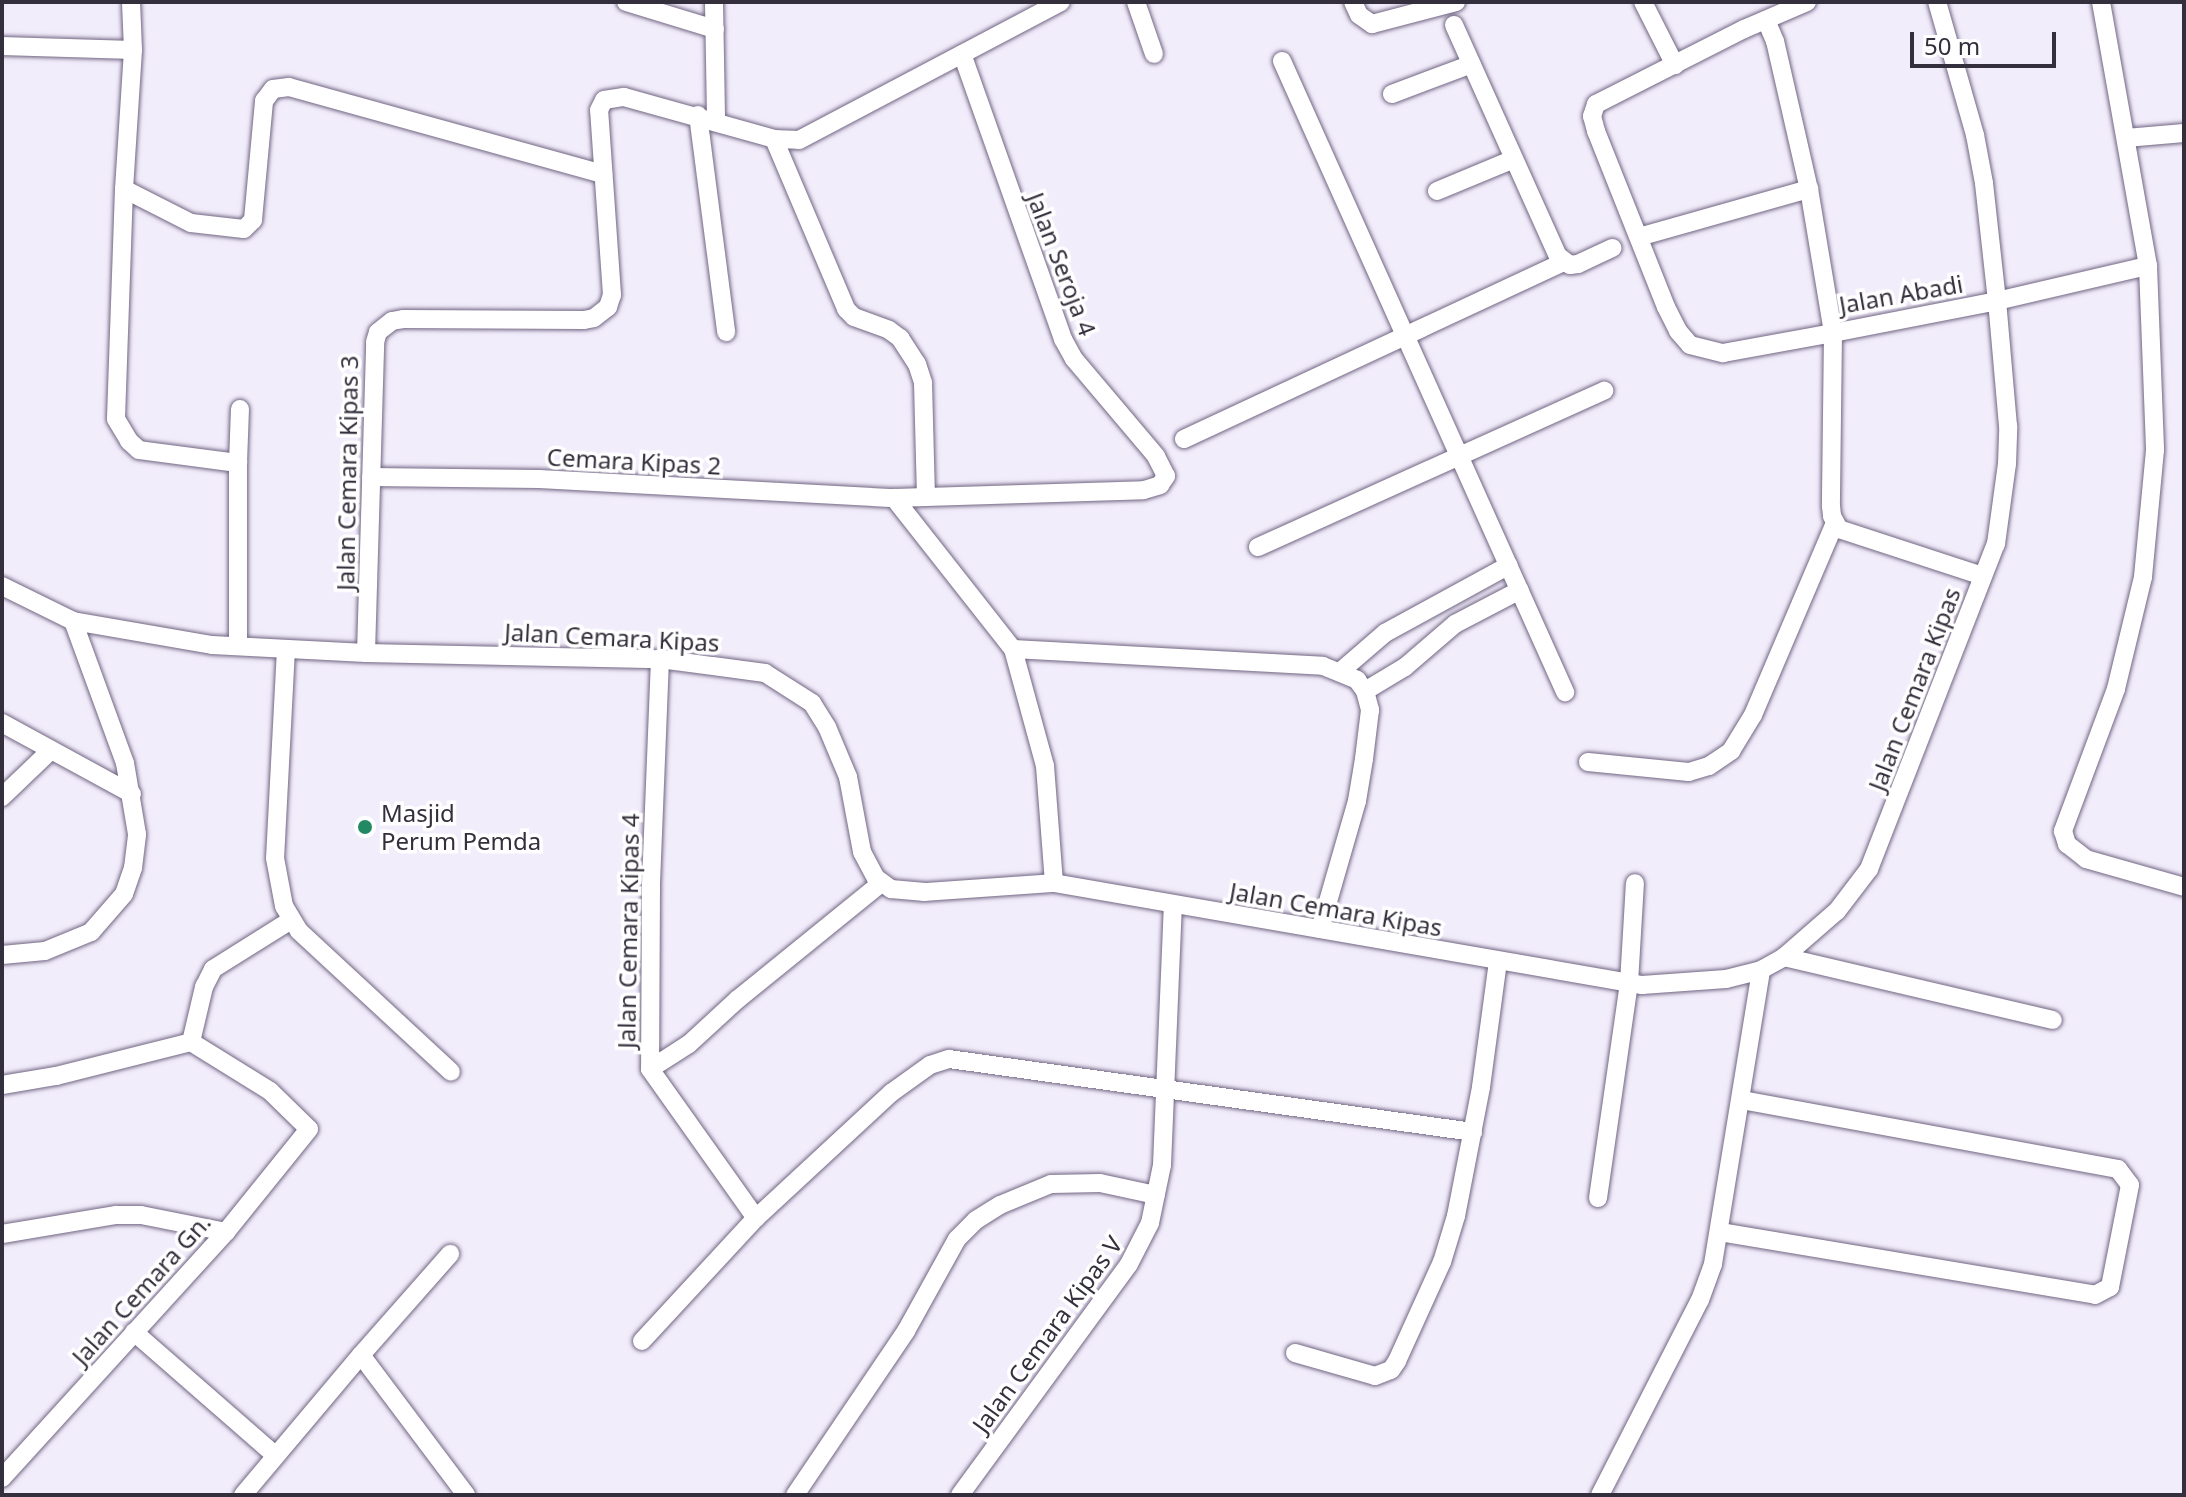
<!DOCTYPE html>
<style>
body{margin:0}
#map{position:relative;width:2186px;height:1497px;overflow:hidden;background:#f2edfb;font-family:"Noto Sans",sans-serif}
div>[style]{position:absolute}
.roads{filter:drop-shadow(0 0 2px #716582) drop-shadow(0 0 2px #716582)}
.minor>*{height:18px;margin:-9px;padding:0 9px;transform-origin:9px;border-radius:9px;background:#fff}
.dots>*{width:22px;height:22px;translate:-50% -50%;box-sizing:border-box;border:4px solid #fff;border-radius:50%}
span{translate:-50% -50%;white-space:nowrap;text-align:center;line-height:1.15;-webkit-text-stroke:7px #fff;paint-order:stroke}
.street-label{font-size:24px;color:#342f3c}
.poi-label{font-size:24px;color:#342f3c}
.left{translate:0 -50%;text-align:left}
.frame{position:absolute;inset:0;border:4px solid #342f3c;pointer-events:none}
.scale{position:absolute;left:1910px;top:32px;width:146px;height:36px;box-sizing:border-box;border:4px solid #342f3c;border-top:0;padding-left:10px;font-size:24px;line-height:28px;white-space:nowrap;color:#342f3c;-webkit-text-stroke:6px #fff;paint-order:stroke}
</style>
<div id="map">
<div class="roads">
<div class="minor">
<div style="left:131px;top:2px;width:48px;rotate:87.6deg"></div>
<div style="left:133px;top:50px;width:139px;rotate:93.7deg"></div>
<div style="left:124px;top:189px;width:230px;rotate:92deg"></div>
<div style="left:116px;top:419px;width:26px;rotate:59deg"></div>
<div style="left:129px;top:441px;width:13px;rotate:42deg"></div>
<div style="left:139px;top:450px;width:100px;rotate:7.5deg"></div>
<div style="left:238px;top:463px;width:183px;rotate:90deg"></div>
<div style="left:626px;top:2px;width:93px;rotate:16.9deg"></div>
<div style="left:714px;top:2px;width:118px;rotate:89deg"></div>
<div style="left:1136px;top:2px;width:55px;rotate:70.9deg"></div>
<div style="left:1353px;top:2px;width:14px;rotate:65deg"></div>
<div style="left:1359px;top:15px;width:16px;rotate:35deg"></div>
<div style="left:1372px;top:24px;width:87px;rotate:-14.7deg"></div>
<div style="left:1643px;top:2px;width:71px;rotate:63.1deg"></div>
<div style="left:1807px;top:2px;width:69px;rotate:156.8deg"></div>
<div style="left:1744px;top:29px;width:166px;rotate:153.1deg"></div>
<div style="left:1596px;top:104px;width:13px;rotate:108deg"></div>
<div style="left:1592px;top:116px;width:16px;rotate:75deg"></div>
<div style="left:1596px;top:131px;width:189px;rotate:68.3deg"></div>
<div style="left:1666px;top:307px;width:27px;rotate:63deg"></div>
<div style="left:1678px;top:331px;width:18px;rotate:49deg"></div>
<div style="left:1690px;top:345px;width:34px;rotate:14deg"></div>
<div style="left:1723px;top:353px;width:112px;rotate:-10.3deg"></div>
<div style="left:1833px;top:333px;width:173px;rotate:90.7deg"></div>
<div style="left:1831px;top:506px;width:10px;rotate:84deg"></div>
<div style="left:1832px;top:516px;width:15px;rotate:62deg"></div>
<div style="left:1839px;top:529px;width:151px;rotate:18.1deg"></div>
<div style="left:2101px;top:2px;width:268px;rotate:79.9deg"></div>
<div style="left:2148px;top:266px;width:184px;rotate:87.8deg"></div>
<div style="left:2155px;top:450px;width:128px;rotate:95.4deg"></div>
<div style="left:2143px;top:577px;width:115px;rotate:103.6deg"></div>
<div style="left:2116px;top:689px;width:152px;rotate:110.5deg"></div>
<div style="left:2063px;top:831px;width:14px;rotate:73deg"></div>
<div style="left:2067px;top:844px;width:24px;rotate:38deg"></div>
<div style="left:2086px;top:859px;width:102px;rotate:15.9deg"></div>
<div style="left:1766px;top:20px;width:23px;rotate:67deg"></div>
<div style="left:1775px;top:41px;width:152px;rotate:77.1deg"></div>
<div style="left:1809px;top:189px;width:146px;rotate:80.5deg"></div>
<div style="left:1833px;top:333px;width:167px;rotate:-11deg"></div>
<div style="left:1997px;top:301px;width:155px;rotate:-13.1deg"></div>
<div style="left:1454px;top:25px;width:253px;rotate:65.8deg"></div>
<div style="left:1558px;top:256px;width:15px;rotate:37deg"></div>
<div style="left:1570px;top:265px;width:8px;rotate:-7deg"></div>
<div style="left:1578px;top:264px;width:38px;rotate:-25deg"></div>
<div style="left:2px;top:46px;width:131px;rotate:1.7deg"></div>
<div style="left:1282px;top:61px;width:692px;rotate:65.84deg"></div>
<div style="left:1392px;top:94px;width:85px;rotate:-20.6deg"></div>
<div style="left:698px;top:115px;width:219px;rotate:82.6deg"></div>
<div style="left:2126px;top:138px;width:58px;rotate:-4.9deg"></div>
<div style="left:774px;top:139px;width:185px;rotate:67deg"></div>
<div style="left:846px;top:309px;width:11px;rotate:45deg"></div>
<div style="left:854px;top:317px;width:37px;rotate:20deg"></div>
<div style="left:889px;top:330px;width:14px;rotate:36deg"></div>
<div style="left:900px;top:338px;width:31px;rotate:57deg"></div>
<div style="left:917px;top:364px;width:20px;rotate:72deg"></div>
<div style="left:923px;top:383px;width:113px;rotate:88.5deg"></div>
<div style="left:124px;top:189px;width:75px;rotate:26.9deg"></div>
<div style="left:191px;top:223px;width:53px;rotate:6.5deg"></div>
<div style="left:244px;top:229px;width:13px;rotate:-45deg"></div>
<div style="left:253px;top:220px;width:120px;rotate:-84.7deg"></div>
<div style="left:264px;top:101px;width:15px;rotate:-53deg"></div>
<div style="left:273px;top:89px;width:16px;rotate:-7deg"></div>
<div style="left:289px;top:87px;width:326px;rotate:15.5deg"></div>
<div style="left:1437px;top:191px;width:83px;rotate:-22.6deg"></div>
<div style="left:1639px;top:237px;width:177px;rotate:-15.8deg"></div>
<div style="left:1184px;top:439px;width:418px;rotate:-25deg"></div>
<div style="left:238px;top:463px;width:54px;rotate:-87.9deg"></div>
<div style="left:371px;top:477px;width:168px;rotate:0.7deg"></div>
<div style="left:539px;top:479px;width:356px;rotate:3.1deg"></div>
<div style="left:894px;top:498px;width:250px;rotate:-1.8deg"></div>
<div style="left:1144px;top:490px;width:17px;rotate:-17deg"></div>
<div style="left:1160px;top:485px;width:11px;rotate:-56deg"></div>
<div style="left:1166px;top:476px;width:22px;rotate:-117deg"></div>
<div style="left:1156px;top:456px;width:127px;rotate:-130.2deg"></div>
<div style="left:1074px;top:359px;width:23px;rotate:-119deg"></div>
<div style="left:1063px;top:339px;width:302px;rotate:-109.5deg"></div>
<div style="left:894px;top:498px;width:192px;rotate:51.8deg"></div>
<div style="left:1013px;top:649px;width:121px;rotate:74.7deg"></div>
<div style="left:1045px;top:766px;width:117px;rotate:85.6deg"></div>
<div style="left:1258px;top:547px;width:380px;rotate:-24.3deg"></div>
<div style="left:2px;top:586px;width:79px;rotate:26.2deg"></div>
<div style="left:73px;top:621px;width:141px;rotate:9.8deg"></div>
<div style="left:212px;top:645px;width:154px;rotate:3deg"></div>
<div style="left:366px;top:653px;width:294px;rotate:1.2deg"></div>
<div style="left:660px;top:659px;width:106px;rotate:7.6deg"></div>
<div style="left:765px;top:673px;width:56px;rotate:32.6deg"></div>
<div style="left:812px;top:703px;width:28px;rotate:58deg"></div>
<div style="left:827px;top:727px;width:54px;rotate:67.2deg"></div>
<div style="left:848px;top:777px;width:76px;rotate:79.4deg"></div>
<div style="left:862px;top:852px;width:30px;rotate:62deg"></div>
<div style="left:876px;top:878px;width:19px;rotate:36deg"></div>
<div style="left:891px;top:889px;width:34px;rotate:5deg"></div>
<div style="left:925px;top:892px;width:129px;rotate:-4deg"></div>
<div style="left:1054px;top:883px;width:597px;rotate:9.84deg"></div>
<div style="left:1642px;top:985px;width:84px;rotate:-4.1deg"></div>
<div style="left:1726px;top:979px;width:36px;rotate:-14deg"></div>
<div style="left:1761px;top:970px;width:26px;rotate:-29deg"></div>
<div style="left:1784px;top:957px;width:70px;rotate:-41deg"></div>
<div style="left:1837px;top:911px;width:53px;rotate:-52.7deg"></div>
<div style="left:1869px;top:869px;width:349px;rotate:-68.7deg"></div>
<div style="left:1996px;top:544px;width:81px;rotate:-82.2deg"></div>
<div style="left:2007px;top:464px;width:38px;rotate:-88deg"></div>
<div style="left:2008px;top:426px;width:125px;rotate:-95deg"></div>
<div style="left:1997px;top:301px;width:119px;rotate:-96.3deg"></div>
<div style="left:1984px;top:183px;width:49px;rotate:-100.6deg"></div>
<div style="left:1975px;top:135px;width:138px;rotate:-105.9deg"></div>
<div style="left:286px;top:649px;width:209px;rotate:93deg"></div>
<div style="left:275px;top:858px;width:49px;rotate:79.4deg"></div>
<div style="left:284px;top:906px;width:29px;rotate:59deg"></div>
<div style="left:299px;top:931px;width:207px;rotate:42.8deg"></div>
<div style="left:1013px;top:649px;width:310px;rotate:3.1deg"></div>
<div style="left:1323px;top:666px;width:37px;rotate:22deg"></div>
<div style="left:1357px;top:680px;width:14px;rotate:54deg"></div>
<div style="left:1365px;top:691px;width:20px;rotate:75deg"></div>
<div style="left:1370px;top:710px;width:49px;rotate:97deg"></div>
<div style="left:1364px;top:759px;width:43px;rotate:99.5deg"></div>
<div style="left:1357px;top:801px;width:133px;rotate:106.1deg"></div>
<div style="left:366px;top:653px;width:311px;rotate:-88.3deg"></div>
<div style="left:375px;top:342px;width:10px;rotate:-73deg"></div>
<div style="left:378px;top:332px;width:18px;rotate:-38deg"></div>
<div style="left:392px;top:321px;width:11px;rotate:-10deg"></div>
<div style="left:403px;top:319px;width:181px;rotate:0.3deg"></div>
<div style="left:584px;top:320px;width:10px;rotate:-11deg"></div>
<div style="left:594px;top:318px;width:18px;rotate:-38deg"></div>
<div style="left:608px;top:307px;width:13px;rotate:-72deg"></div>
<div style="left:612px;top:295px;width:185px;rotate:-94deg"></div>
<div style="left:599px;top:110px;width:11px;rotate:-63deg"></div>
<div style="left:604px;top:100px;width:20px;rotate:-9deg"></div>
<div style="left:624px;top:97px;width:156px;rotate:15.6deg"></div>
<div style="left:774px;top:139px;width:25px;rotate:2deg"></div>
<div style="left:799px;top:140px;width:296px;rotate:-27.8deg"></div>
<div style="left:660px;top:659px;width:229px;rotate:92.3deg"></div>
<div style="left:651px;top:888px;width:181px;rotate:90.3deg"></div>
<div style="left:650px;top:1069px;width:183px;rotate:54.6deg"></div>
<div style="left:1341px;top:671px;width:58px;rotate:-40.8deg"></div>
<div style="left:1385px;top:633px;width:141px;rotate:-28.7deg"></div>
<div style="left:1365px;top:691px;width:47px;rotate:-31deg"></div>
<div style="left:1405px;top:667px;width:66px;rotate:-40.7deg"></div>
<div style="left:1455px;top:624px;width:73px;rotate:-27.6deg"></div>
<div style="left:2px;top:723px;width:148px;rotate:28.6deg"></div>
<div style="left:1588px;top:762px;width:101px;rotate:5.7deg"></div>
<div style="left:1689px;top:772px;width:21px;rotate:-17deg"></div>
<div style="left:1709px;top:766px;width:27px;rotate:-34deg"></div>
<div style="left:1731px;top:751px;width:42px;rotate:-58.6deg"></div>
<div style="left:1753px;top:715px;width:209px;rotate:-66.9deg"></div>
<div style="left:2px;top:797px;width:68px;rotate:-43.8deg"></div>
<div style="left:2px;top:955px;width:43px;rotate:-5.3deg"></div>
<div style="left:45px;top:951px;width:50px;rotate:-22.4deg"></div>
<div style="left:91px;top:932px;width:50px;rotate:-49deg"></div>
<div style="left:124px;top:894px;width:28px;rotate:-71deg"></div>
<div style="left:133px;top:868px;width:34px;rotate:-83deg"></div>
<div style="left:137px;top:834px;width:72px;rotate:-99.6deg"></div>
<div style="left:125px;top:763px;width:151px;rotate:-110.1deg"></div>
<div style="left:1784px;top:957px;width:276px;rotate:13.2deg"></div>
<div style="left:191px;top:1042px;width:57px;rotate:-76.7deg"></div>
<div style="left:204px;top:987px;width:20px;rotate:-63deg"></div>
<div style="left:213px;top:969px;width:92px;rotate:-32.1deg"></div>
<div style="left:650px;top:1069px;width:46px;rotate:-32.7deg"></div>
<div style="left:689px;top:1044px;width:67px;rotate:-42.6deg"></div>
<div style="left:738px;top:999px;width:184px;rotate:-39deg"></div>
<div style="left:2px;top:1085px;width:55px;rotate:-9.5deg"></div>
<div style="left:56px;top:1076px;width:139px;rotate:-14.1deg"></div>
<div style="left:191px;top:1042px;width:93px;rotate:31.8deg"></div>
<div style="left:270px;top:1091px;width:54px;rotate:44.3deg"></div>
<div style="left:309px;top:1129px;width:132px;rotate:128.9deg"></div>
<div style="left:226px;top:1232px;width:333px;rotate:132.3deg"></div>
<div style="left:1598px;top:1198px;width:217px;rotate:-81.8deg"></div>
<div style="left:1629px;top:983px;width:100px;rotate:-86.6deg"></div>
<div style="left:1720px;top:1232px;width:380px;rotate:9.5deg"></div>
<div style="left:2095px;top:1295px;width:17px;rotate:-28deg"></div>
<div style="left:2110px;top:1287px;width:104px;rotate:-78.9deg"></div>
<div style="left:2130px;top:1185px;width:20px;rotate:-127deg"></div>
<div style="left:2118px;top:1169px;width:381px;rotate:-169.6deg"></div>
<div style="left:2px;top:1234px;width:116px;rotate:-9.5deg"></div>
<div style="left:116px;top:1215px;width:25px"></div>
<div style="left:141px;top:1215px;width:87px;rotate:11.3deg"></div>
<div style="left:134px;top:1332px;width:187px;rotate:41.1deg"></div>
<div style="left:642px;top:1341px;width:168px;rotate:-47.2deg"></div>
<div style="left:756px;top:1218px;width:184px;rotate:-42.8deg"></div>
<div style="left:891px;top:1093px;width:48px;rotate:-35.7deg"></div>
<div style="left:930px;top:1065px;width:20px;rotate:-18deg"></div>
<div style="left:949px;top:1059px;width:529px;rotate:7.93deg"></div>
<div style="left:1295px;top:1353px;width:83px;rotate:16deg"></div>
<div style="left:1375px;top:1376px;width:17px;rotate:-21deg"></div>
<div style="left:1391px;top:1370px;width:11px;rotate:-56deg"></div>
<div style="left:1397px;top:1361px;width:109px;rotate:-65.6deg"></div>
<div style="left:1442px;top:1262px;width:48px;rotate:-73.1deg"></div>
<div style="left:1456px;top:1216px;width:131px;rotate:-79deg"></div>
<div style="left:1481px;top:1087px;width:126px;rotate:-82.3deg"></div>
<div style="left:361px;top:1355px;width:135px;rotate:-48.6deg"></div>
<div style="left:243px;top:1495px;width:183px;rotate:-49.9deg"></div>
<div style="left:361px;top:1355px;width:175px;rotate:53.1deg"></div>
<div style="left:795px;top:1495px;width:198px;rotate:-55.9deg"></div>
<div style="left:906px;top:1331px;width:105px;rotate:-61deg"></div>
<div style="left:957px;top:1239px;width:27px;rotate:-45deg"></div>
<div style="left:976px;top:1220px;width:28px;rotate:-32deg"></div>
<div style="left:1000px;top:1205px;width:55px;rotate:-22.4deg"></div>
<div style="left:1051px;top:1184px;width:49px;rotate:-1.2deg"></div>
<div style="left:1100px;top:1183px;width:57px;rotate:12.1deg"></div>
<div style="left:960px;top:1495px;width:286px;rotate:-53.8deg"></div>
<div style="left:1129px;top:1264px;width:46px;rotate:-62.9deg"></div>
<div style="left:1150px;top:1223px;width:59px;rotate:-78.3deg"></div>
<div style="left:1162px;top:1165px;width:260px;rotate:-87.6deg"></div>
<div style="left:1600px;top:1495px;width:219px;rotate:-62.9deg"></div>
<div style="left:1700px;top:1300px;width:38px;rotate:-70deg"></div>
<div style="left:1713px;top:1264px;width:298px;rotate:-80.7deg"></div>
</div>
</div>
<div class="dots">
<div style="left:365px;top:827px;background:#228964"></div>
</div>
<div class="street-label">
<span style="left:1062px;top:264px;rotate:69deg">Jalan Seroja 4</span>
<span style="left:1901px;top:294px;rotate:-10deg">Jalan Abadi</span>
<span style="left:634px;top:461px;rotate:3deg">Cemara Kipas 2</span>
<span style="left:347px;top:473px;rotate:-89deg">Jalan Cemara Kipas 3</span>
<span style="left:612px;top:637px;rotate:3deg">Jalan Cemara Kipas</span>
<span style="left:1914px;top:689px;rotate:-69deg">Jalan Cemara Kipas</span>
<span style="left:1336px;top:909px;rotate:10deg">Jalan Cemara Kipas</span>
<span style="left:628px;top:931px;rotate:-89deg">Jalan Cemara Kipas 4</span>
<span style="left:141px;top:1289px;rotate:-48deg">Jalan Cemara Gn.</span>
<span style="left:1047px;top:1334px;rotate:-54deg">Jalan Cemara Kipas V</span>
</div>
<div class="poi-label">
<span class="left" style="left:381px;top:827px">Masjid<br>Perum Pemda</span>
</div>
<div class="frame"></div>
<div class="scale">50 m</div>
</div>
